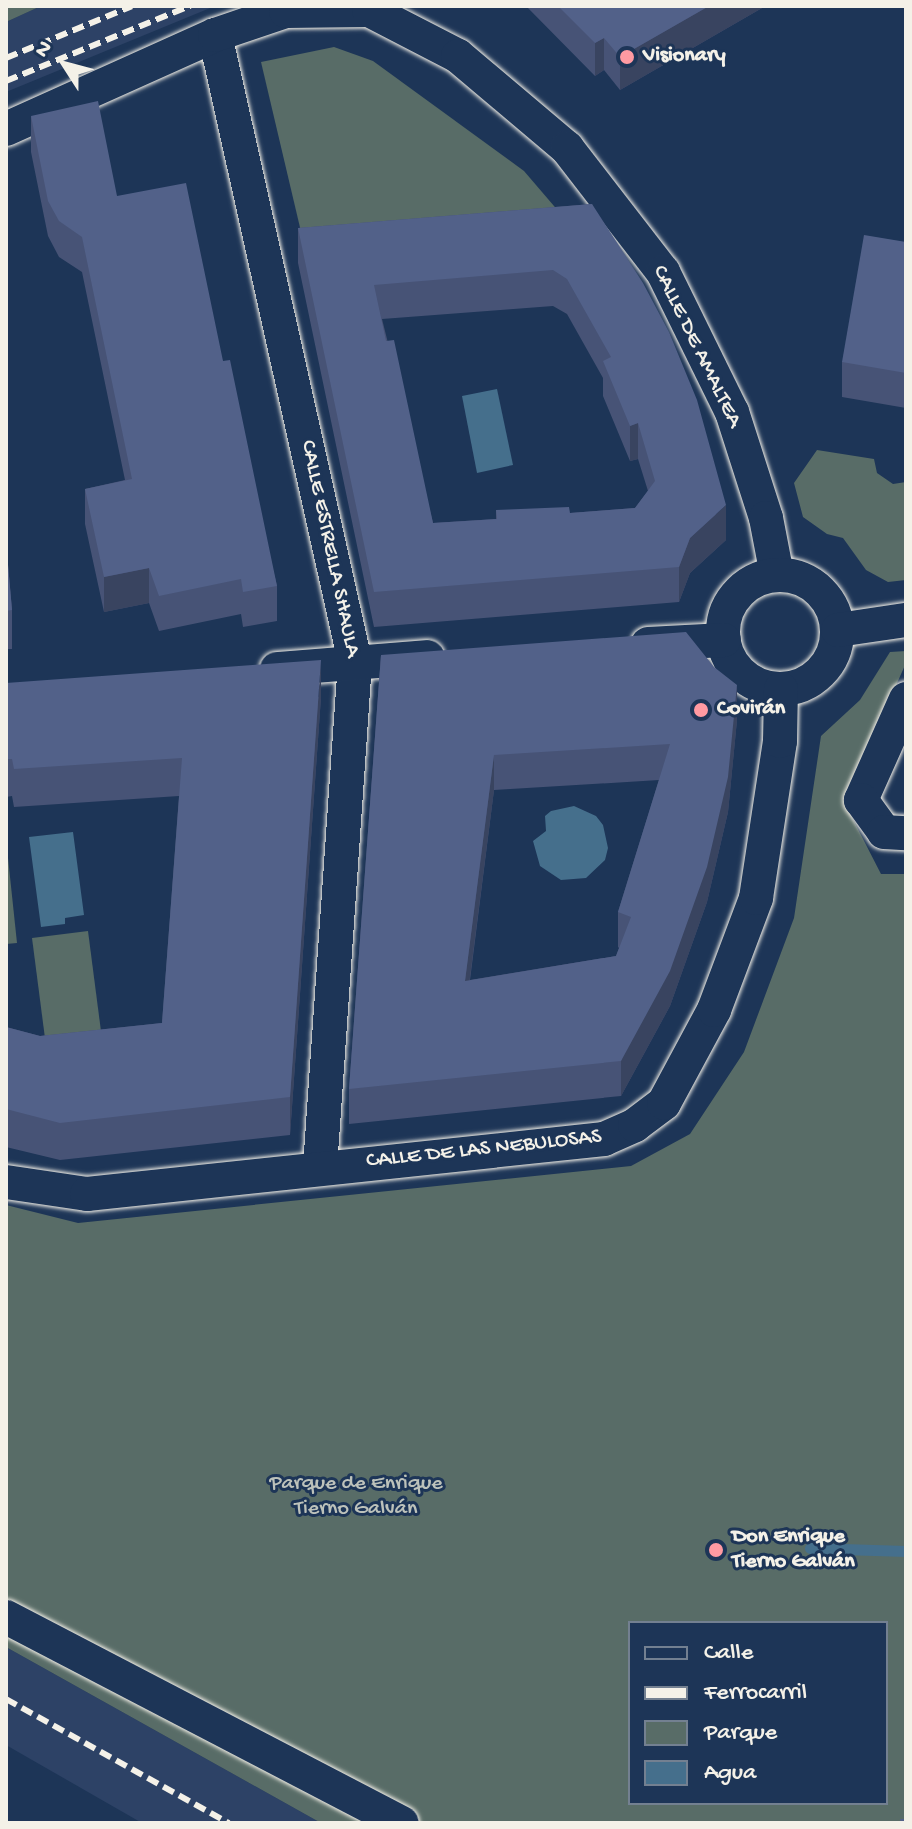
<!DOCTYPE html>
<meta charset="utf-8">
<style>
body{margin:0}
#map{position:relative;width:912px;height:1829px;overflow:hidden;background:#1d3557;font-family:"Gochi Hand",sans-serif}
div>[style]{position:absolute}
.built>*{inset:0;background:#2d4266}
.green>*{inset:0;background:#586c67}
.water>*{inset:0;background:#456f8c}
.stream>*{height:11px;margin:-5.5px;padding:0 5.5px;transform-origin:5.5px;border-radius:5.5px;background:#456f8c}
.roads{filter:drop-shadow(0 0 2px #f4f1e8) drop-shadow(0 0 2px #f4f1e8)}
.minor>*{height:34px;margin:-17px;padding:0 17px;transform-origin:17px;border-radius:17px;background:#1d3557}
.minor>.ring{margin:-17px;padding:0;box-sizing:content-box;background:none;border:34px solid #1d3557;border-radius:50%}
.rail>*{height:6px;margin-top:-3px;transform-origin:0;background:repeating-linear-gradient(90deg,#f4f1e8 0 12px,transparent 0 18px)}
.wall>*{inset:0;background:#475376}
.shaded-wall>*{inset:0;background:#394460}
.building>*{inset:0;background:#526189}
.dots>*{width:22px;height:22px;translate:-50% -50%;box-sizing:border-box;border:4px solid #1d3557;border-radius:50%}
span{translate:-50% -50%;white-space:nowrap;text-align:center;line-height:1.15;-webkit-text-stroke:6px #1d3557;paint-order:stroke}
.poi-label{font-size:22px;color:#f4f1e8;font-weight:700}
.left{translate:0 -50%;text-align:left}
.street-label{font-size:22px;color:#f4f1e8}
.park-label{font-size:22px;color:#bdc2bb}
.frame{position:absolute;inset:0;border:8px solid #f4f1e8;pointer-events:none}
.legend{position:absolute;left:628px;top:1621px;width:260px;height:184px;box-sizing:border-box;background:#1d3557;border:2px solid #738091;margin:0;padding:10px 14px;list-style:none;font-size:24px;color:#f4f1e8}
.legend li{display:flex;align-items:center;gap:16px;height:40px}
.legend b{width:40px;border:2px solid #738091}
.north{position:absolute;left:24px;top:24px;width:80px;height:80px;-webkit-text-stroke:6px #1d3557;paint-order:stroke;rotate:306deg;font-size:22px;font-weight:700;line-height:32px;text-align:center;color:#f4f1e8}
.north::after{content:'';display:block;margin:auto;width:28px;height:36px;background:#f4f1e8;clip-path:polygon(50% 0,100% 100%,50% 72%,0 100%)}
</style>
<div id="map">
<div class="built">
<div style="clip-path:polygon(41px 6px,215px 6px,6px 92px,6px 22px)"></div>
<div style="clip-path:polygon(6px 1647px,321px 1823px,142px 1823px,6px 1745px)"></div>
</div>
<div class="green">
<div style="clip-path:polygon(6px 6px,41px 6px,6px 22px)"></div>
<div style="clip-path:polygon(334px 47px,373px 61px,524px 171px,560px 213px,302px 236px,261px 62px)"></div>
<div style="clip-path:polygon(817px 450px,874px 459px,877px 473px,893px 484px,906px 482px,906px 580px,888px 582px,866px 570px,843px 538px,827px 534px,803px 517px,794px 483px)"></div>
<div style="clip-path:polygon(evenodd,906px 651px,906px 663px,844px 802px,881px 874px,906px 874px,906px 1823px,321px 1823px,6px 1647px,6px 1205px,78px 1223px,631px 1166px,690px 1134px,744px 1052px,794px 918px,821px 736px,860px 700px,890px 652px,906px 651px,630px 1623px,886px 1623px,886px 1803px,630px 1803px,630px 1623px)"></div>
<div style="clip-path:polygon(6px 839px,17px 943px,6px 944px)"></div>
<div style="clip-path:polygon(88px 931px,102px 1039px,46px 1046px,32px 938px)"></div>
</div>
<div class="water">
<div style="clip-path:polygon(497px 389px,513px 465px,477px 473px,462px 396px)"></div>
<div style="clip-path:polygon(574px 806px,596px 816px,603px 825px,608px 848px,605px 860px,586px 878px,561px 880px,540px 866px,533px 841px,546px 831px,545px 816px,551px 811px)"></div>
<div style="clip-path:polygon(73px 832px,84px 915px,65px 918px,65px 924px,41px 927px,29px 837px)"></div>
</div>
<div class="stream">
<div style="left:810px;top:1548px;width:96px;rotate:1.8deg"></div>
</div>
<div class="roads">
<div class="minor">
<div style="left:215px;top:35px;width:642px;rotate:77.41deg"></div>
<div style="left:355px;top:662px;width:506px;rotate:93.96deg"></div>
<div style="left:6px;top:129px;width:229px;rotate:-24.2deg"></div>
<div style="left:215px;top:35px;width:75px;rotate:-18.7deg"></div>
<div style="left:286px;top:11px;width:83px;rotate:-0.7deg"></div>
<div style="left:369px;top:10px;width:100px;rotate:27.3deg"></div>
<div style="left:458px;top:56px;width:143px;rotate:40.2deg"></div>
<div style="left:567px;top:148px;width:157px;rotate:52.3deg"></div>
<div style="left:663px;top:272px;width:156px;rotate:63.8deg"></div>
<div style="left:732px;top:412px;width:111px;rotate:72.2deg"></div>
<div style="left:766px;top:518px;width:58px;rotate:79.1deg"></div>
<div class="ring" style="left:723px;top:575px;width:80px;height:80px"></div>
<div style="left:838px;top:630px;width:69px;rotate:-8.4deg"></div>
<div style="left:648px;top:644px;width:76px;rotate:-3deg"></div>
<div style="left:277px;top:669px;width:151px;rotate:-4.5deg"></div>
<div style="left:906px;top:699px;width:111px;rotate:114deg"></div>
<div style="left:861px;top:800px;width:39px;rotate:54deg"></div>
<div style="left:884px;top:832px;width:22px;rotate:3deg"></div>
<div style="left:6px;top:1182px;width:82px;rotate:8.4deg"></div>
<div style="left:87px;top:1194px;width:520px;rotate:-6.07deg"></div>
<div style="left:604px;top:1139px;width:34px;rotate:-24deg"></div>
<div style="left:635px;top:1125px;width:36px;rotate:-37deg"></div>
<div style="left:664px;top:1103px;width:106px;rotate:-61.7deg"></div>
<div style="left:714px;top:1010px;width:120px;rotate:-69.4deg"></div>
<div style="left:756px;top:898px;width:159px;rotate:-81.3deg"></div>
<div style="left:780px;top:741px;width:52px;rotate:-88.9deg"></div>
<div style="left:6px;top:1617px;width:446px;rotate:27.5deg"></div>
</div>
</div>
<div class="rail">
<div style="left:6px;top:58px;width:136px;rotate:-22.4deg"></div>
<div style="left:6px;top:81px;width:199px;rotate:-22.2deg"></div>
<div style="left:6px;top:1699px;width:255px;rotate:29.1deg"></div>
</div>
<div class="wall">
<div style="clip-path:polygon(526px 6px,762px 6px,762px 8px,620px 90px,604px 70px,595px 76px)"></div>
<div style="clip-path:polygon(31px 116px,117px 196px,223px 361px,277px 586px,277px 621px,243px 627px,241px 614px,159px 631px,149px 603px,104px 612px,85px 524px,85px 489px,125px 480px,82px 272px,59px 257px,48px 236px,31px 152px)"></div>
<div style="clip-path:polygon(evenodd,592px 204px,726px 540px,690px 573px,679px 602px,374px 627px,298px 263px,298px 228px,592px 204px,553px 306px,567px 314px,603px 378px,603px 396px,630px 461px,638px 459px,648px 491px,635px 508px,570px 513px,496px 510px,496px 519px,433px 523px,382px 319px,553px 306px)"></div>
<div style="clip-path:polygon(906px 242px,906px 408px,842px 397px,842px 362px)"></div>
<div style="clip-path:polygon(6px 542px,12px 610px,12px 649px,6px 649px)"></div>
<div style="clip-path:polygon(evenodd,381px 655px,737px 720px,728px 812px,707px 902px,670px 1006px,621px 1096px,349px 1124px,349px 1089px,381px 655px,659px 780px,618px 912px,618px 947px,619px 948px,616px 956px,470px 980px,494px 790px,659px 780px)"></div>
<div style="clip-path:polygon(6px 683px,321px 697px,290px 1135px,60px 1160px,6px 1147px,6px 1027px,40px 1036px,162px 1023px,179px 796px,14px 807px,12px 796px,6px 797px)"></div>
</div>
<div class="shaded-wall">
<div style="clip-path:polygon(709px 6px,762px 6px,762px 8px,620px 90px,620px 57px)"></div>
<div style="clip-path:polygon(604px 38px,604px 70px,595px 76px,595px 43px)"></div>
<div style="clip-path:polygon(638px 423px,638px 459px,630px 461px,630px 426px)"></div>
<div style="clip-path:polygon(726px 505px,726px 540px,690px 573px,679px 602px,679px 567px,690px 538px)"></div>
<div style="clip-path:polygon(149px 568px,149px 603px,104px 612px,104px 577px)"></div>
<div style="clip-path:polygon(321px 660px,321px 697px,290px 1135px,290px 1097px)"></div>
<div style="clip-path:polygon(737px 685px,737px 720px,728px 812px,707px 902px,670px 1006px,621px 1096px,621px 1061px)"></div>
<div style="clip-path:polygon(494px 755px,494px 790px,465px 1016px,465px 981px)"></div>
</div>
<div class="building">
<div style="clip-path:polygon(558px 6px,709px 6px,620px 57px,604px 38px,595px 43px)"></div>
<div style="clip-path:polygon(98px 101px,117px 196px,186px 183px,223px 361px,230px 360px,277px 586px,243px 592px,241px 579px,159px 596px,149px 568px,104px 577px,85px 489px,132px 479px,82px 237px,59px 221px,48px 201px,31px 116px)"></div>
<div style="clip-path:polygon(evenodd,592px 204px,643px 283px,669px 332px,697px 400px,726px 505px,690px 538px,679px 567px,374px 592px,298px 228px,592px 204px,553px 270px,567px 279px,611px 357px,603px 361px,630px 426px,638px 423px,655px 481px,635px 508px,570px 513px,569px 507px,496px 510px,497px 519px,433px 523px,394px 340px,386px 341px,374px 285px,553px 270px)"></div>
<div style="clip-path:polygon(864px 235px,906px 242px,906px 373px,842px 362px)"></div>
<div style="clip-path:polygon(6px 542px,12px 610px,6px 611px)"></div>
<div style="clip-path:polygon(evenodd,686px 632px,714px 667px,737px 685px,728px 777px,707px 867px,670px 971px,621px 1061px,349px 1089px,381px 655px,686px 632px,670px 744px,618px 912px,631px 917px,616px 956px,465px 981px,494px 755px,670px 744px)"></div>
<div style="clip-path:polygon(321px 660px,290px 1097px,60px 1123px,6px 1109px,6px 1027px,40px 1036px,162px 1023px,182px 758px,14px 769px,12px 759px,6px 759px,6px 683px)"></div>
<div style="clip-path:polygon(900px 1819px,906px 1819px,906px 1823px,901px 1823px)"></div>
</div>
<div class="dots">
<div style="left:627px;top:57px;background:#ff9aa2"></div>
<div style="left:701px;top:710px;background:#ff9aa2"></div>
<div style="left:716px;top:1550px;background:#ff9aa2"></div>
</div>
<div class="poi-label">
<span class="left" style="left:643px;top:57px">Visionary</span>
<span class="left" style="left:717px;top:710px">Covirán</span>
<span class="left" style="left:732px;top:1550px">Don Enrique<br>Tierno Galván</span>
</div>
<div class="street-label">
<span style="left:696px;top:347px;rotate:64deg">CALLE DE AMALTEA</span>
<span style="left:329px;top:549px;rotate:78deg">CALLE ESTRELLA SHAULA</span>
<span style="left:484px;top:1150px;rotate:-6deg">CALLE DE LAS NEBULOSAS</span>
</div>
<div class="park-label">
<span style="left:356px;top:1497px">Parque de Enrique<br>Tierno Galván</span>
</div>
<div class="frame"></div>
<ul class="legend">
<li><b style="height:10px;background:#1d3557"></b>Calle</li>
<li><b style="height:10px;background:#f4f1e8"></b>Ferrocarril</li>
<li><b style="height:22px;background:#586c67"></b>Parque</li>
<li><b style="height:22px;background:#456f8c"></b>Agua</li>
</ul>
<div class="north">N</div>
</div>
